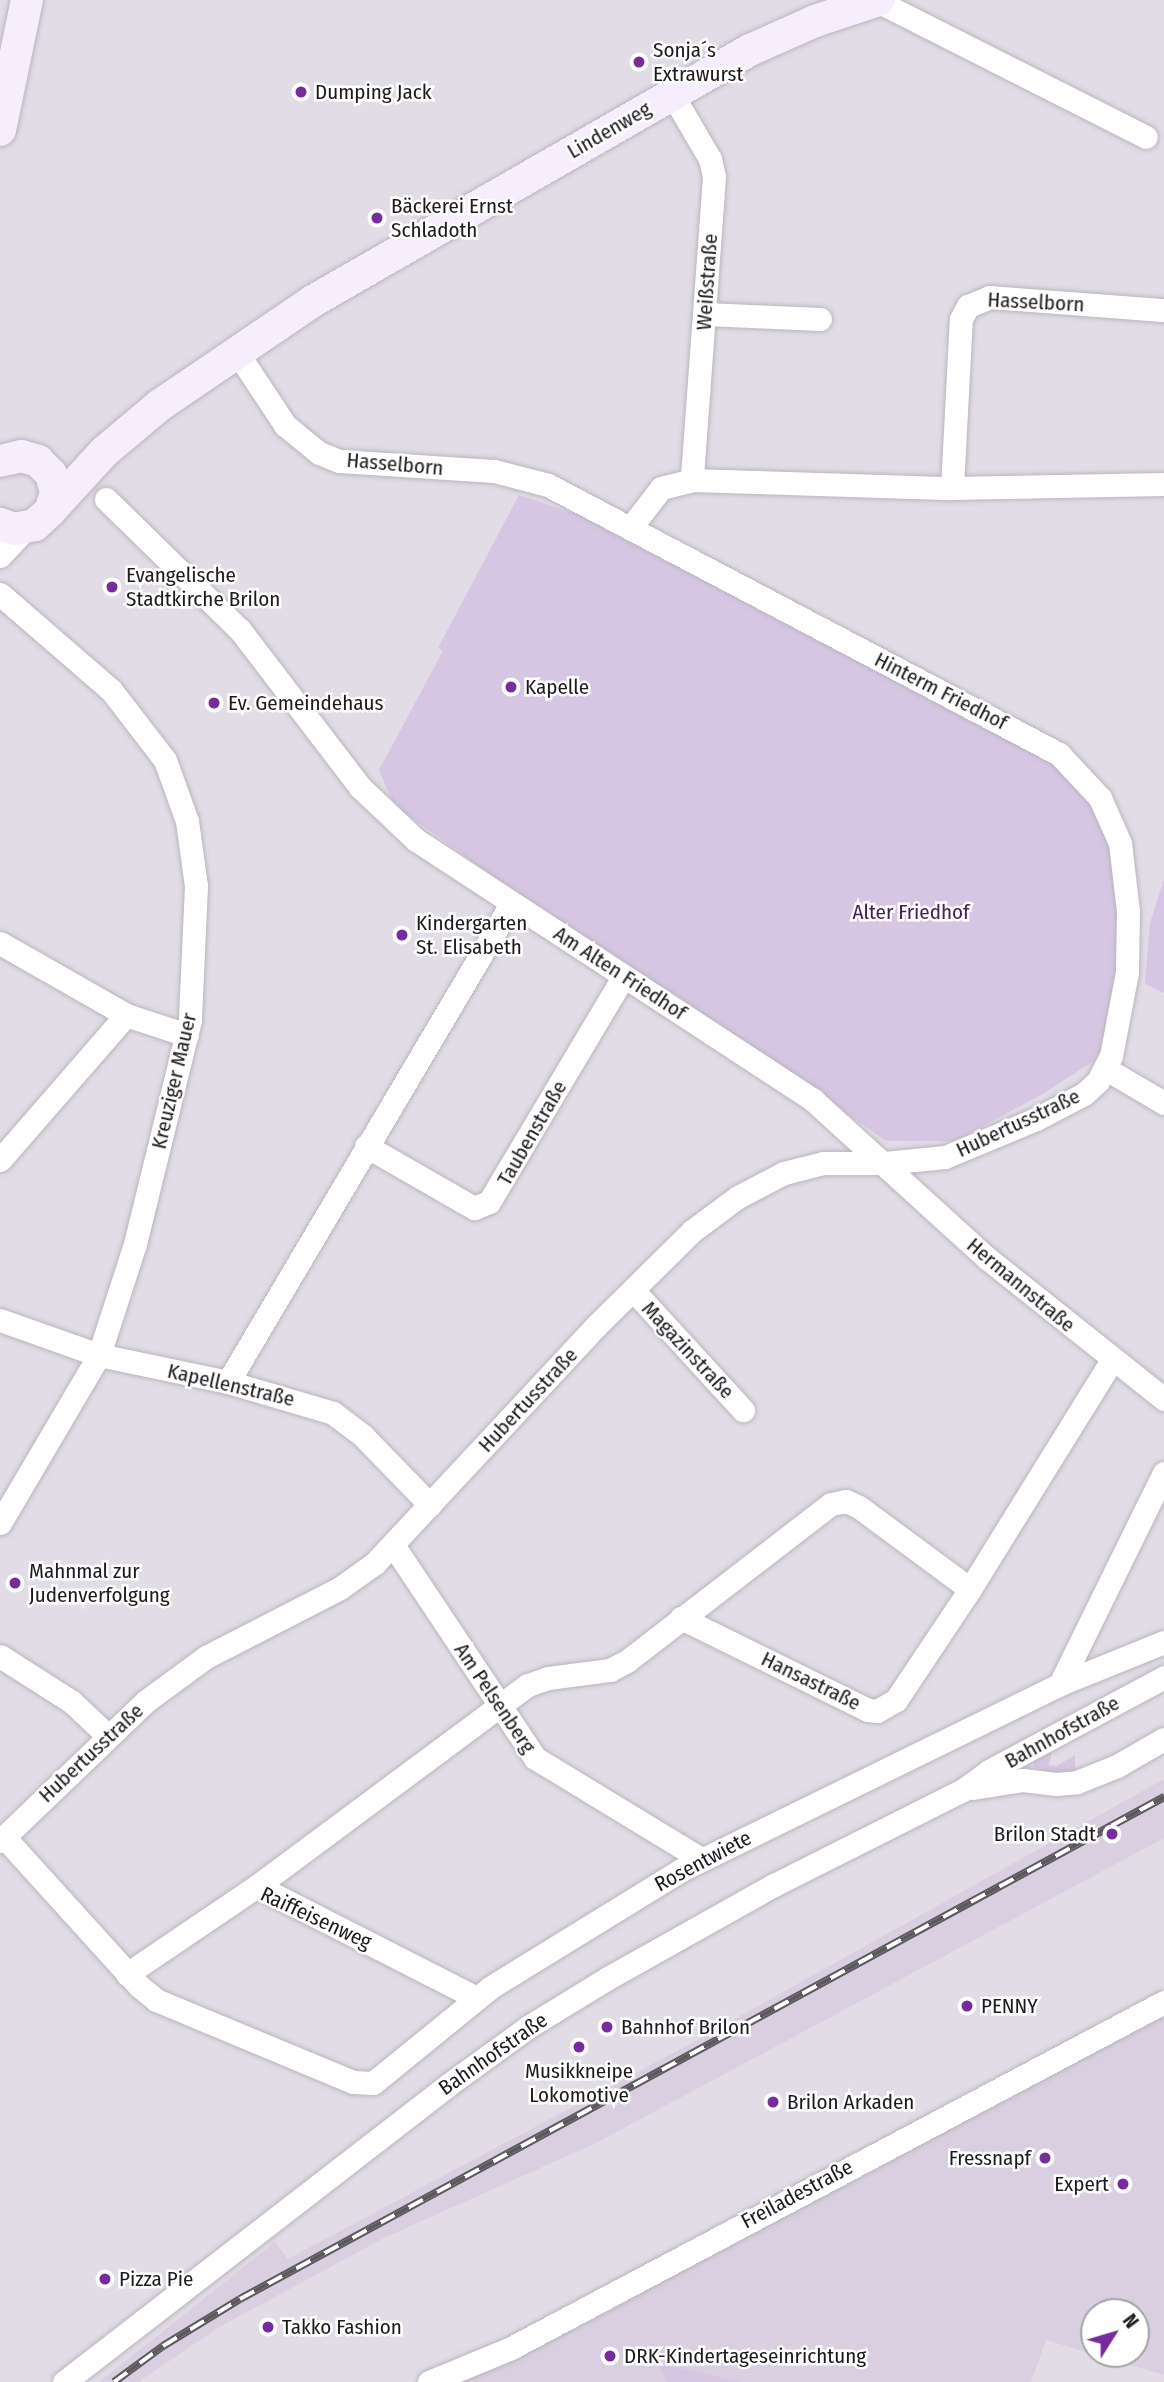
<!DOCTYPE html>
<meta charset="utf-8">
<style>
body{margin:0}
#map{position:relative;width:1164px;height:2382px;overflow:hidden;background:#e1dce6;font-family:"Fira Sans Condensed",sans-serif}
div>[style]{position:absolute}
.built>*{inset:0;background:#d9cfe0}
.green>*{inset:0;background:#d7c6e3}
.roads{filter:drop-shadow(0 0 2px #bab5be) drop-shadow(0 0 2px #bab5be)}
.street>*{height:23px;margin:-11.5px;padding:0 11.5px;transform-origin:11.5px;border-radius:11.5px;background:#fff}
.secondary>*{height:32px;margin:-16px;padding:0 16px;transform-origin:16px;border-radius:16px;background:#f7eefd}
.rail>*{height:8px;margin-top:-4px;transform-origin:0;background:repeating-linear-gradient(90deg,#fff 0 16px,#5c595e 0 32px);box-sizing:border-box;border-block:2px solid #5c595e}
.dots>*{width:19px;height:19px;translate:-50% -50%;box-sizing:border-box;border:4px solid #fff;border-radius:50%}
span{translate:-50% -50%;white-space:nowrap;text-align:center;line-height:1.15;-webkit-text-stroke:5px #fff;paint-order:stroke}
.poi-label{font-size:21px;color:#1c1a1d}
.left{translate:0 -50%;text-align:left}
.right{translate:-100% -50%;text-align:right}
.street-label{font-size:21px;color:#1c1a1d}
.park-label{font-size:21px;color:#432059}
.north{position:absolute;left:1080px;top:2298px;width:70px;height:70px;box-sizing:border-box;background:#fff;border:2px solid #a4a3a5;border-radius:50%;rotate:53deg;font-size:19px;font-weight:700;line-height:28px;text-align:center;color:#1c1a1d}
.north::after{content:'';display:block;margin:auto;width:24px;height:32px;background:#762c9e;clip-path:polygon(50% 0,100% 100%,50% 72%,0 100%)}
</style>
<div id="map">
<div class="built">
<div style="clip-path:polygon(1164px 1779px,1164px 1838px,596px 2143px,386px 2237px,221px 2326px,138px 2382px,99px 2382px,275px 2242px,288px 2259px,692px 2043px)"></div>
<div style="clip-path:polygon(evenodd,1164px 2016px,1164px 2375px,1046px 2340px,1031px 2382px,742px 2382px,658px 2364px,667px 2382px,457px 2382px,517px 2358px,811px 2200px,1164px 2016px,1094px 2312px,1136px 2312px,1136px 2354px,1094px 2354px,1094px 2312px)"></div>
</div>
<div class="green">
<div style="clip-path:polygon(519px 495px,600px 522px,1037px 749px,1090px 799px,1112px 843px,1121px 967px,1100px 1057px,1041px 1095px,955px 1141px,886px 1141px,696px 1009px,520px 896px,394px 805px,379px 770px,443px 651px,438px 648px)"></div>
<div style="clip-path:polygon(1164px 879px,1164px 993px,1145px 984px,1150px 923px)"></div>
<div style="clip-path:polygon(1053px 1747px,1049px 1765px,1056px 1766px,1075px 1755px,1075px 1771px,1054px 1773px,1034px 1767px,1035px 1757px)"></div>
<div style="clip-path:polygon(657px 2363px,742px 2382px,667px 2382px)"></div>
</div>
<div class="roads">
<div class="street">
<div style="left:877px;top:1px;width:301px;rotate:26.8deg"></div>
<div style="left:672px;top:94px;width:75px;rotate:59.7deg"></div>
<div style="left:710px;top:159px;width:18px;rotate:77deg"></div>
<div style="left:714px;top:177px;width:304px;rotate:94.2deg"></div>
<div style="left:705px;top:314px;width:115px;rotate:2.5deg"></div>
<div style="left:952px;top:488px;width:169px;rotate:-87deg"></div>
<div style="left:961px;top:319px;width:15px;rotate:-62deg"></div>
<div style="left:968px;top:306px;width:24px;rotate:-22deg"></div>
<div style="left:990px;top:297px;width:174px;rotate:4.3deg"></div>
<div style="left:106px;top:499px;width:187px;rotate:44.4deg"></div>
<div style="left:240px;top:630px;width:198px;rotate:52.6deg"></div>
<div style="left:360px;top:787px;width:77px;rotate:43.4deg"></div>
<div style="left:416px;top:840px;width:475px;rotate:33.2deg"></div>
<div style="left:813px;top:1100px;width:236px;rotate:42.3deg"></div>
<div style="left:988px;top:1259px;width:225px;rotate:38.5deg"></div>
<div style="left:631px;top:527px;width:49px;rotate:-52.4deg"></div>
<div style="left:661px;top:488px;width:32px;rotate:-14deg"></div>
<div style="left:692px;top:480px;width:260px;rotate:1.8deg"></div>
<div style="left:952px;top:488px;width:212px;rotate:-1.1deg"></div>
<div style="left:0;top:556px;width:37px;rotate:-47deg"></div>
<div style="left:0;top:594px;width:147px;rotate:40.9deg"></div>
<div style="left:111px;top:690px;width:88px;rotate:52.4deg"></div>
<div style="left:165px;top:760px;width:65px;rotate:70.2deg"></div>
<div style="left:187px;top:821px;width:66px;rotate:82.1deg"></div>
<div style="left:196px;top:886px;width:134px;rotate:92.6deg"></div>
<div style="left:190px;top:1020px;width:231px;rotate:103.8deg"></div>
<div style="left:135px;top:1244px;width:117px;rotate:108deg"></div>
<div style="left:99px;top:1355px;width:195px;rotate:120.5deg"></div>
<div style="left:0;top:943px;width:145px;rotate:29.7deg"></div>
<div style="left:126px;top:1015px;width:64px;rotate:18.2deg"></div>
<div style="left:1106px;top:1069px;width:67px;rotate:30.4deg"></div>
<div style="left:366px;top:1146px;width:125px;rotate:29.9deg"></div>
<div style="left:474px;top:1208px;width:16px;rotate:-22deg"></div>
<div style="left:489px;top:1202px;width:262px;rotate:-59.2deg"></div>
<div style="left:0;top:1160px;width:192px;rotate:-49deg"></div>
<div style="left:633px;top:1290px;width:163px;rotate:47.5deg"></div>
<div style="left:0;top:1320px;width:105px;rotate:19.5deg"></div>
<div style="left:99px;top:1355px;width:132px;rotate:11.8deg"></div>
<div style="left:228px;top:1382px;width:109px;rotate:16.4deg"></div>
<div style="left:333px;top:1413px;width:38px;rotate:37deg"></div>
<div style="left:363px;top:1436px;width:96px;rotate:45.8deg"></div>
<div style="left:228px;top:1382px;width:555px;rotate:-59.37deg"></div>
<div style="left:393px;top:1545px;width:256px;rotate:56.3deg"></div>
<div style="left:535px;top:1758px;width:194px;rotate:31.3deg"></div>
<div style="left:681px;top:1618px;width:208px;rotate:26.2deg"></div>
<div style="left:868px;top:1710px;width:9px;rotate:6deg"></div>
<div style="left:877px;top:1711px;width:22px;rotate:-30deg"></div>
<div style="left:896px;top:1700px;width:133px;rotate:-56.3deg"></div>
<div style="left:0;top:1656px;width:85px;rotate:32.6deg"></div>
<div style="left:72px;top:1702px;width:50px;rotate:43.4deg"></div>
<div style="left:1060px;top:1684px;width:235px;rotate:-63.8deg"></div>
<div style="left:973px;top:1788px;width:51px;rotate:-9.1deg"></div>
<div style="left:1023px;top:1780px;width:33px;rotate:7deg"></div>
<div style="left:1056px;top:1784px;width:21px;rotate:-5deg"></div>
<div style="left:1077px;top:1782px;width:43px;rotate:-21.8deg"></div>
<div style="left:1117px;top:1766px;width:54px;rotate:-29.9deg"></div>
<div style="left:4px;top:1837px;width:201px;rotate:47.8deg"></div>
<div style="left:139px;top:1986px;width:22px;rotate:39deg"></div>
<div style="left:156px;top:2000px;width:213px;rotate:22.6deg"></div>
<div style="left:353px;top:2082px;width:20px;rotate:3deg"></div>
<div style="left:373px;top:2083px;width:152px;rotate:-39.1deg"></div>
<div style="left:491px;top:1987px;width:223px;rotate:-31.6deg"></div>
<div style="left:681px;top:1870px;width:422px;rotate:-26.1deg"></div>
<div style="left:1060px;top:1684px;width:112px;rotate:-22deg"></div>
<div style="left:0;top:1841px;width:202px;rotate:-43.8deg"></div>
<div style="left:146px;top:1701px;width:74px;rotate:-36.3deg"></div>
<div style="left:206px;top:1657px;width:151px;rotate:-27.2deg"></div>
<div style="left:340px;top:1588px;width:43px;rotate:-35.5deg"></div>
<div style="left:375px;top:1563px;width:323px;rotate:-47deg"></div>
<div style="left:595px;top:1327px;width:136px;rotate:-44.7deg"></div>
<div style="left:692px;top:1231px;width:57px;rotate:-36.5deg"></div>
<div style="left:738px;top:1197px;width:52px;rotate:-27.6deg"></div>
<div style="left:784px;top:1173px;width:40px;rotate:-14.4deg"></div>
<div style="left:823px;top:1163px;width:62px"></div>
<div style="left:885px;top:1163px;width:60px;rotate:-5.7deg"></div>
<div style="left:945px;top:1157px;width:99px;rotate:-22.7deg"></div>
<div style="left:1036px;top:1119px;width:54px;rotate:-27.5deg"></div>
<div style="left:1084px;top:1094px;width:19px;rotate:-43deg"></div>
<div style="left:1098px;top:1081px;width:28px;rotate:-63deg"></div>
<div style="left:1111px;top:1056px;width:86px;rotate:-79.2deg"></div>
<div style="left:1127px;top:972px;width:61px;rotate:-89.1deg"></div>
<div style="left:1128px;top:911px;width:68px;rotate:-96.7deg"></div>
<div style="left:1120px;top:843px;width:49px;rotate:-114deg"></div>
<div style="left:1100px;top:798px;width:60px;rotate:-133deg"></div>
<div style="left:1059px;top:754px;width:577px;rotate:-152.24deg"></div>
<div style="left:548px;top:485px;width:56px;rotate:-165.5deg"></div>
<div style="left:494px;top:471px;width:155px;rotate:-176.3deg"></div>
<div style="left:339px;top:461px;width:22px;rotate:-158deg"></div>
<div style="left:319px;top:453px;width:44px;rotate:-140.5deg"></div>
<div style="left:285px;top:425px;width:89px;rotate:-123.5deg"></div>
<div style="left:257px;top:1886px;width:337px;rotate:-36.6deg"></div>
<div style="left:528px;top:1685px;width:21px;rotate:-19deg"></div>
<div style="left:548px;top:1678px;width:63px;rotate:-7.4deg"></div>
<div style="left:610px;top:1670px;width:19px;rotate:-28deg"></div>
<div style="left:627px;top:1661px;width:257px;rotate:-37.6deg"></div>
<div style="left:831px;top:1504px;width:15px;rotate:-11deg"></div>
<div style="left:846px;top:1501px;width:14px;rotate:25deg"></div>
<div style="left:859px;top:1507px;width:138px;rotate:36.5deg"></div>
<div style="left:970px;top:1589px;width:269px;rotate:-58.2deg"></div>
<div style="left:127px;top:1974px;width:157px;rotate:-34.1deg"></div>
<div style="left:257px;top:1886px;width:247px;rotate:27deg"></div>
<div style="left:64px;top:2382px;width:485px;rotate:-37.7deg"></div>
<div style="left:448px;top:2085px;width:99px;rotate:-35.9deg"></div>
<div style="left:528px;top:2027px;width:94px;rotate:-31.5deg"></div>
<div style="left:608px;top:1978px;width:190px;rotate:-29.3deg"></div>
<div style="left:774px;top:1885px;width:212px;rotate:-26.7deg"></div>
<div style="left:963px;top:1790px;width:32px;rotate:-36deg"></div>
<div style="left:989px;top:1771px;width:199px;rotate:-28.2deg"></div>
<div style="left:429px;top:2382px;width:89px;rotate:-22.5deg"></div>
<div style="left:511px;top:2348px;width:739px;rotate:-27.92deg"></div>
</div>
<div class="secondary">
<div style="left:0;top:130px;width:133px;rotate:-78.3deg"></div>
<div style="left:0;top:461px;width:22px;rotate:-13deg"></div>
<div style="left:21px;top:456px;width:18px;rotate:16deg"></div>
<div style="left:38px;top:461px;width:18px;rotate:45deg"></div>
<div style="left:51px;top:474px;width:20px;rotate:75deg"></div>
<div style="left:56px;top:493px;width:19px;rotate:108deg"></div>
<div style="left:50px;top:511px;width:21px;rotate:137deg"></div>
<div style="left:35px;top:525px;width:21px;rotate:169deg"></div>
<div style="left:14px;top:529px;width:15px;rotate:-160deg"></div>
<div style="left:50px;top:511px;width:80px;rotate:-47.5deg"></div>
<div style="left:104px;top:452px;width:73px;rotate:-40deg"></div>
<div style="left:160px;top:405px;width:185px;rotate:-34.2deg"></div>
<div style="left:313px;top:301px;width:504px;rotate:-29.87deg"></div>
<div style="left:750px;top:50px;width:71px;rotate:-24deg"></div>
<div style="left:815px;top:21px;width:67px;rotate:-18.2deg"></div>
</div>
</div>
<div class="rail">
<div style="left:114px;top:2382px;width:61px;rotate:-36.3deg"></div>
<div style="left:163px;top:2346px;width:90px;rotate:-31.4deg"></div>
<div style="left:240px;top:2299px;width:1052px;rotate:-28.51deg"></div>
</div>
<div class="dots">
<div style="left:639px;top:62px;background:#762c9e"></div>
<div style="left:301px;top:92px;background:#762c9e"></div>
<div style="left:377px;top:218px;background:#762c9e"></div>
<div style="left:112px;top:587px;background:#762c9e"></div>
<div style="left:511px;top:687px;background:#762c9e"></div>
<div style="left:214px;top:703px;background:#762c9e"></div>
<div style="left:402px;top:935px;background:#762c9e"></div>
<div style="left:15px;top:1583px;background:#762c9e"></div>
<div style="left:1112px;top:1834px;background:#762c9e"></div>
<div style="left:967px;top:2006px;background:#762c9e"></div>
<div style="left:607px;top:2027px;background:#762c9e"></div>
<div style="left:579px;top:2047px;background:#762c9e"></div>
<div style="left:773px;top:2102px;background:#762c9e"></div>
<div style="left:1045px;top:2158px;background:#762c9e"></div>
<div style="left:1123px;top:2184px;background:#762c9e"></div>
<div style="left:105px;top:2279px;background:#762c9e"></div>
<div style="left:268px;top:2327px;background:#762c9e"></div>
<div style="left:610px;top:2356px;background:#762c9e"></div>
</div>
<div class="poi-label">
<span class="left" style="left:653px;top:62px">Sonja´s<br>Extrawurst</span>
<span class="left" style="left:315px;top:92px">Dumping Jack</span>
<span class="left" style="left:391px;top:218px">Bäckerei Ernst<br>Schladoth</span>
<span class="left" style="left:126px;top:587px">Evangelische<br>Stadtkirche Brilon</span>
<span class="left" style="left:525px;top:687px">Kapelle</span>
<span class="left" style="left:228px;top:703px">Ev. Gemeindehaus</span>
<span class="left" style="left:416px;top:935px">Kindergarten<br>St. Elisabeth</span>
<span class="left" style="left:29px;top:1583px">Mahnmal zur<br>Judenverfolgung</span>
<span class="right" style="left:1096px;top:1834px">Brilon Stadt</span>
<span class="left" style="left:981px;top:2006px">PENNY</span>
<span class="left" style="left:621px;top:2027px">Bahnhof Brilon</span>
<span style="left:579px;top:2083px">Musikkneipe<br>Lokomotive</span>
<span class="left" style="left:787px;top:2102px">Brilon Arkaden</span>
<span class="right" style="left:1031px;top:2158px">Fressnapf</span>
<span class="right" style="left:1109px;top:2184px">Expert</span>
<span class="left" style="left:119px;top:2279px">Pizza Pie</span>
<span class="left" style="left:282px;top:2327px">Takko Fashion</span>
<span class="left" style="left:624px;top:2356px">DRK-Kindertageseinrichtung</span>
</div>
<div class="street-label">
<span style="left:609px;top:130px;rotate:-30deg">Lindenweg</span>
<span style="left:707px;top:282px;rotate:-86deg">Weißstraße</span>
<span style="left:1036px;top:302px;rotate:3deg">Hasselborn</span>
<span style="left:395px;top:464px;rotate:5deg">Hasselborn</span>
<span style="left:941px;top:691px;rotate:27deg">Hinterm Friedhof</span>
<span style="left:620px;top:973px;rotate:33deg">Am Alten Friedhof</span>
<span style="left:174px;top:1081px;rotate:-77deg">Kreuziger Mauer</span>
<span style="left:1018px;top:1123px;rotate:-25deg">Hubertusstraße</span>
<span style="left:532px;top:1133px;rotate:-60deg">Taubenstraße</span>
<span style="left:1021px;top:1285px;rotate:40deg">Hermannstraße</span>
<span style="left:688px;top:1350px;rotate:47deg">Magazinstraße</span>
<span style="left:231px;top:1385px;rotate:13deg">Kapellenstraße</span>
<span style="left:528px;top:1400px;rotate:-47deg">Hubertusstraße</span>
<span style="left:811px;top:1681px;rotate:26deg">Hansastraße</span>
<span style="left:495px;top:1698px;rotate:56deg">Am Pelsenberg</span>
<span style="left:1062px;top:1732px;rotate:-29deg">Bahnhofstraße</span>
<span style="left:91px;top:1753px;rotate:-43deg">Hubertusstraße</span>
<span style="left:703px;top:1861px;rotate:-28deg">Rosentwiete</span>
<span style="left:316px;top:1918px;rotate:25deg">Raiffeisenweg</span>
<span style="left:493px;top:2054px;rotate:-35deg">Bahnhofstraße</span>
<span style="left:797px;top:2194px;rotate:-28deg">Freiladestraße</span>
</div>
<div class="park-label">
<span style="left:911px;top:912px">Alter Friedhof</span>
</div>
<div class="north">N</div>
</div>
